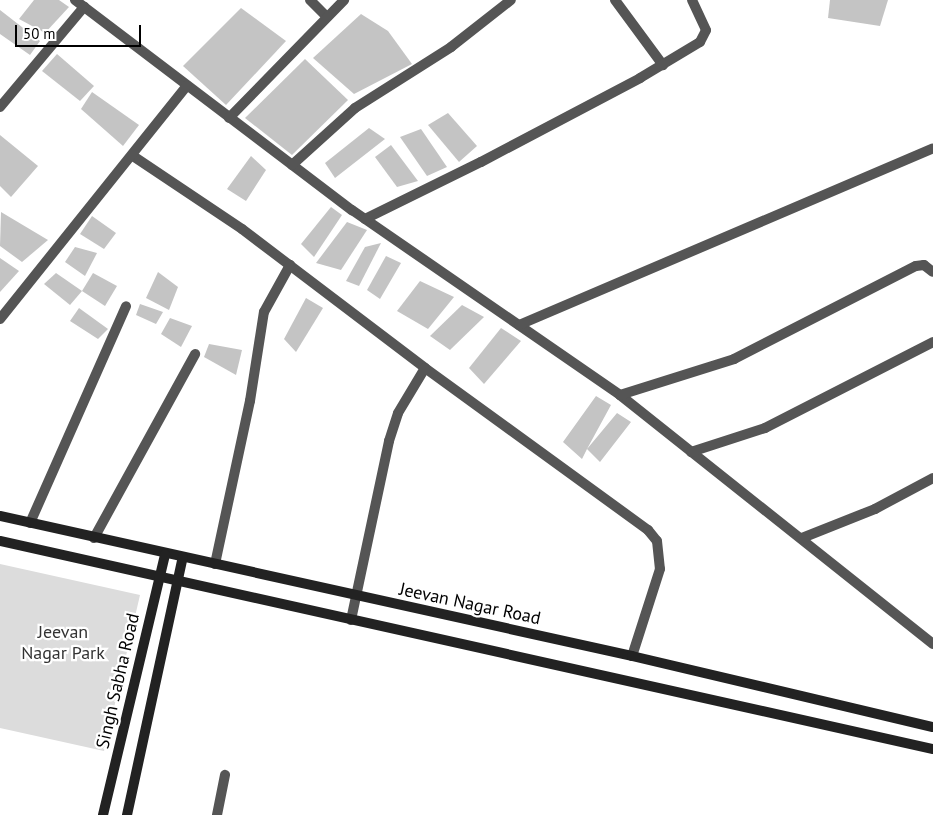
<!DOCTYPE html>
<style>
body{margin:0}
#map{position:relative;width:933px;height:815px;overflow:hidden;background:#fff;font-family:"PT Sans",sans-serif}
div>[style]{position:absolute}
.green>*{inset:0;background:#dcdcdc}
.building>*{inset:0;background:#c4c4c4}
.street>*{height:10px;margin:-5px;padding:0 5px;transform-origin:5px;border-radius:5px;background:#555}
.secondary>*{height:10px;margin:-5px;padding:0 5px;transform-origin:5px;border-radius:5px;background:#222}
span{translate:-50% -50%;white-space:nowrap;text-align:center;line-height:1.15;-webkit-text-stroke:4.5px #fff;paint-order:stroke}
.street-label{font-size:18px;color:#000}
.park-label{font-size:18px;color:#333}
.scale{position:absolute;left:15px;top:25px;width:126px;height:22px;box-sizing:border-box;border:2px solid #000;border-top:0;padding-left:6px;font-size:15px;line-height:18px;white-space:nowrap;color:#000;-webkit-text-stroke:4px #fff;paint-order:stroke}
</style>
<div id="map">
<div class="green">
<div style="clip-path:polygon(0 564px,140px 595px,104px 751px,0 728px)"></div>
</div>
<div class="building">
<div style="clip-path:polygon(34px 0,59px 0,69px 7px,45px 33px,19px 19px)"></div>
<div style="clip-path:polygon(830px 0,888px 0,880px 26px,828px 18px)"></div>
<div style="clip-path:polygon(241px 8px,286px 41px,226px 105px,183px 66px)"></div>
<div style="clip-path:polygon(0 10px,40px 41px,30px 55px,0 34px)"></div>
<div style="clip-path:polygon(361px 14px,388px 31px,412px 64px,354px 94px,313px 58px)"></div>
<div style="clip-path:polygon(57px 54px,94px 86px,80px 101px,42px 71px)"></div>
<div style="clip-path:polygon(305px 59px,348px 100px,292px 155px,245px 118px)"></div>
<div style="clip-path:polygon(92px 92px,139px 125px,123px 146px,81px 109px)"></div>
<div style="clip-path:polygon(448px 113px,477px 146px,459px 162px,428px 125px)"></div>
<div style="clip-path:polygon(369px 128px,385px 139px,335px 178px,325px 163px)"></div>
<div style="clip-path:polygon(421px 129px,447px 167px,427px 176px,400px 137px)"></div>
<div style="clip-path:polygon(0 135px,38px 166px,11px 197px,0 186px)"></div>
<div style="clip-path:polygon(391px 145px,418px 181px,397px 187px,375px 157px)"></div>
<div style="clip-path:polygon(251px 156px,266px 170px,246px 201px,227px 189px)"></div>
<div style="clip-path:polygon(331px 207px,342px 215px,314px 257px,301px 244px)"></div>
<div style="clip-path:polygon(1px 212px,48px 240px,22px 262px,0 246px)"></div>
<div style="clip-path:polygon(92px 216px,116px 233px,104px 249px,80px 234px)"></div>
<div style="clip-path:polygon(347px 222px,367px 230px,341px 270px,316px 263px)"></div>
<div style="clip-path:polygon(381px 243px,359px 286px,346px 281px,365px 247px)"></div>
<div style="clip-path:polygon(75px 247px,97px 253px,85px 276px,65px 262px)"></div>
<div style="clip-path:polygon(386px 256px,401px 263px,380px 299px,367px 290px)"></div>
<div style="clip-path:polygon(0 258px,19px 271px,0 292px)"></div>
<div style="clip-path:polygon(158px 272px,178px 287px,169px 310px,146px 298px)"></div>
<div style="clip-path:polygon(56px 273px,82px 291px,70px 305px,44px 284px)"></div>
<div style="clip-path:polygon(93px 273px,117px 286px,105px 306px,82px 291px)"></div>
<div style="clip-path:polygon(420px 281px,454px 297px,428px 329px,397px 311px)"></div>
<div style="clip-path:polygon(306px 298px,323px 308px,296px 352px,284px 339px)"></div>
<div style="clip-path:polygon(140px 304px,163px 312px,156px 324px,136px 315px)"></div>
<div style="clip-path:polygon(462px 305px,484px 317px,450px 350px,430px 336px)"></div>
<div style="clip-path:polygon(79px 308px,108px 329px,98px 339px,70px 321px)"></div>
<div style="clip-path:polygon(170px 318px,192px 326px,181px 347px,161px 334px)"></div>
<div style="clip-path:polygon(501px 328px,521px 341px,484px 384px,469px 368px)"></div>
<div style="clip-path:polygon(209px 344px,242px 350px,236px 375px,204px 357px)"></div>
<div style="clip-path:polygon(596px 396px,611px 405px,587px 449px,617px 413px,631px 422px,600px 462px,587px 449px,582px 459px,563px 442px)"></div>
</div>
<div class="street">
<div style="left:75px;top:0;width:348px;rotate:37.2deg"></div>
<div style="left:352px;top:210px;width:326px;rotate:34.6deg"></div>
<div style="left:620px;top:395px;width:400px;rotate:38.5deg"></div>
<div style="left:310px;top:0;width:24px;rotate:45deg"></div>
<div style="left:615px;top:0;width:81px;rotate:53.6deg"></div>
<div style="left:0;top:107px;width:131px;rotate:-50deg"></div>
<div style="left:229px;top:118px;width:165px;rotate:-45.7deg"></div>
<div style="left:133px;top:156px;width:131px;rotate:33.8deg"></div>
<div style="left:242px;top:229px;width:230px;rotate:37.2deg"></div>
<div style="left:425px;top:368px;width:276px;rotate:36deg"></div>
<div style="left:648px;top:530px;width:14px;rotate:51deg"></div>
<div style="left:657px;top:541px;width:28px;rotate:84deg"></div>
<div style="left:660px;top:569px;width:91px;rotate:107.8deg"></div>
<div style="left:292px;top:165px;width:85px;rotate:-42.1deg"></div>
<div style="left:355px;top:108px;width:114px;rotate:-32.4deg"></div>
<div style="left:451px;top:47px;width:76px;rotate:-38.1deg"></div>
<div style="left:365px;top:219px;width:129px;rotate:-26.2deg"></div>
<div style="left:481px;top:162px;width:180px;rotate:-27.8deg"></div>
<div style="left:640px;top:78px;width:70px;rotate:-31deg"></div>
<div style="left:700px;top:42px;width:13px;rotate:-63deg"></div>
<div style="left:706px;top:30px;width:33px;rotate:-115deg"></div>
<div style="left:0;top:319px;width:299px;rotate:-51.3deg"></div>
<div style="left:519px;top:325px;width:450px;rotate:-23.1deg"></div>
<div style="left:620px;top:395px;width:120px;rotate:-17.5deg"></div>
<div style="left:734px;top:359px;width:204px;rotate:-27.1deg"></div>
<div style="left:916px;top:266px;width:8px;rotate:-7deg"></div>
<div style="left:924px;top:265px;width:11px;rotate:38deg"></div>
<div style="left:691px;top:452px;width:78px;rotate:-18deg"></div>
<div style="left:765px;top:428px;width:189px;rotate:-27.1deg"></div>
<div style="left:30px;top:523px;width:237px;rotate:-66.1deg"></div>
<div style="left:94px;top:538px;width:210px;rotate:-61.2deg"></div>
<div style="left:802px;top:538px;width:79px;rotate:-21.7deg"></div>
<div style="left:875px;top:509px;width:66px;rotate:-28.1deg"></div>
<div style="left:215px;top:564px;width:167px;rotate:-77.9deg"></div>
<div style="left:250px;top:401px;width:90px;rotate:-81.1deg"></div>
<div style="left:264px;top:312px;width:54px;rotate:-61deg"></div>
<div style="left:351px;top:620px;width:183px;rotate:-78deg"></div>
<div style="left:389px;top:441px;width:29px;rotate:-72deg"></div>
<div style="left:398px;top:413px;width:52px;rotate:-59deg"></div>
<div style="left:217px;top:815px;width:41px;rotate:-78.7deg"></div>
</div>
<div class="secondary">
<div style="left:0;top:516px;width:647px;rotate:12.49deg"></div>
<div style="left:632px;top:656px;width:309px;rotate:13.3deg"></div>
<div style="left:0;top:541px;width:956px;rotate:12.57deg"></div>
<div style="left:103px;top:815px;width:268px;rotate:-76.6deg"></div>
<div style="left:127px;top:815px;width:264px;rotate:-77.8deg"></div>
</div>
<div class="street-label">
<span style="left:470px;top:604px;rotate:12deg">Jeevan Nagar Road</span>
<span style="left:118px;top:681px;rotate:-77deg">Singh Sabha Road</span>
</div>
<div class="park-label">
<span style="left:63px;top:643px">Jeevan<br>Nagar Park</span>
</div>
<div class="scale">50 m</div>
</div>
